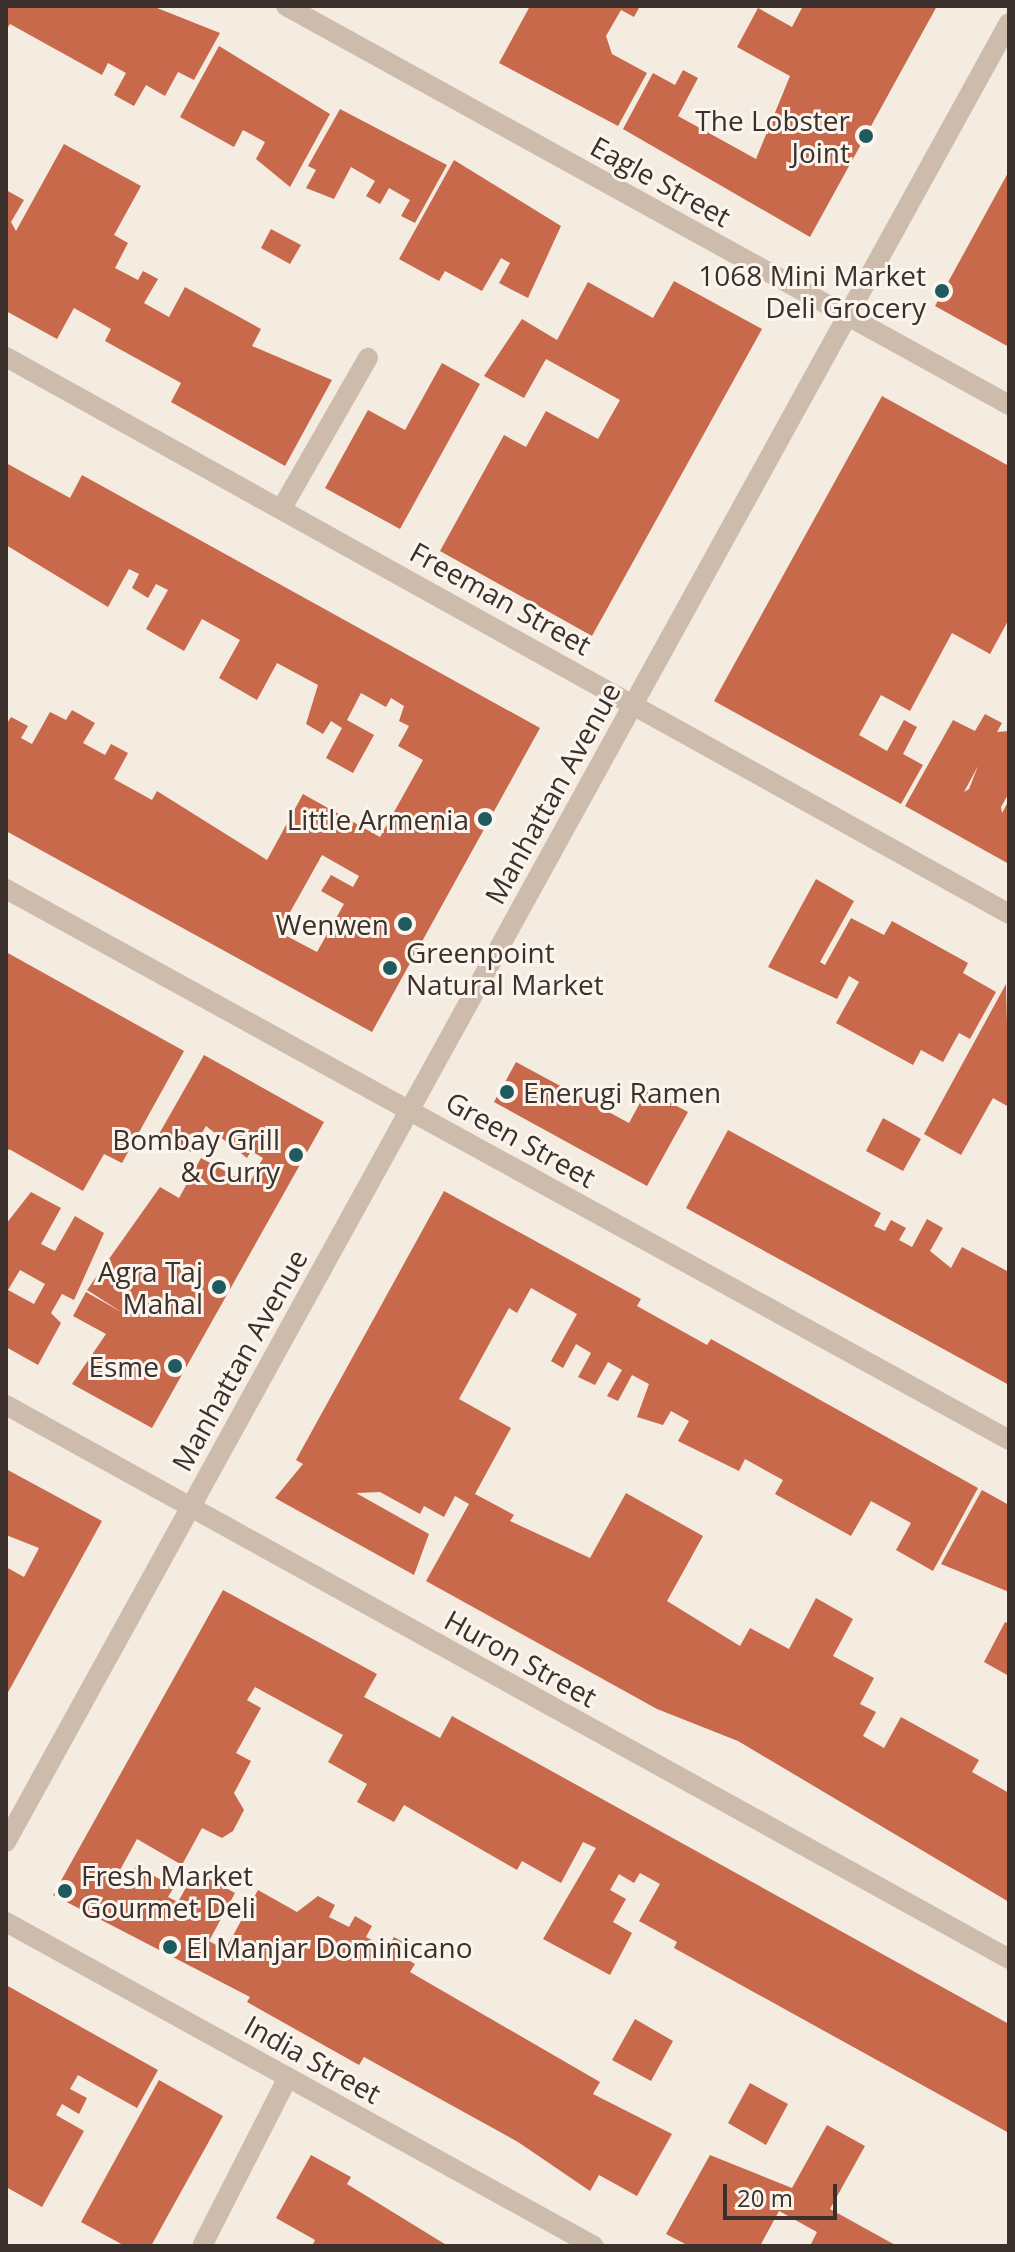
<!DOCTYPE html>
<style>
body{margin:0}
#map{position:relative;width:1015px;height:2252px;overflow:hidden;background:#f4ebe1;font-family:"Open Sans",sans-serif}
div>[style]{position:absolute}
.building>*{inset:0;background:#c8694b}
.minor>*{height:20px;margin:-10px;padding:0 10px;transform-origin:10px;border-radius:10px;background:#cdbbac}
.dots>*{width:22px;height:22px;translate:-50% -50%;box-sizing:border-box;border:4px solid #fbf5ee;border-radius:50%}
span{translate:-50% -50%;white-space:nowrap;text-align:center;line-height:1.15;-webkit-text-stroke:6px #fbf5ee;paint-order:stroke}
.poi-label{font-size:28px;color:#3b302b}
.right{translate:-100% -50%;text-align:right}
.left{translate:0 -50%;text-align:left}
.street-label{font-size:28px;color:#3b302b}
.frame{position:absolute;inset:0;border:8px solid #3b302b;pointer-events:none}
.scale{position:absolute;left:723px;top:2184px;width:114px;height:36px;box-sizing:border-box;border:4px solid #3b302b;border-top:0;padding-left:10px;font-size:24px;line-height:28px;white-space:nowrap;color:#3b302b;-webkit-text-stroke:6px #fbf5ee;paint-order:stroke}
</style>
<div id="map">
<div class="building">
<div style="clip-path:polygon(6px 6px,152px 6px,220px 33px,194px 80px,178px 72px,165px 96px,146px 85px,134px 106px,114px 95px,126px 73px,108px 63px,102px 75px,10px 24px,6px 30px)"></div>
<div style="clip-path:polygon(530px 6px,640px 6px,634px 17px,621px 10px,606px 36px,612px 54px,647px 73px,618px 126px,499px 63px)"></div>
<div style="clip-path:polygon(803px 6px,937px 6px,810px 237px,623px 129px,653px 73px,675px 85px,683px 70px,698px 78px,678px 116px,756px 159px,790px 76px,737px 47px,758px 8px,792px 27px)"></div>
<div style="clip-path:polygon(219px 46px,330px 114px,290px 187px,256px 159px,265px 142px,243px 130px,234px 147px,180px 117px)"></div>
<div style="clip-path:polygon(340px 109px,447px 165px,415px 223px,401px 216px,410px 200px,389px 188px,380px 204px,366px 196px,375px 181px,351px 167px,334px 199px,306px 188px,316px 170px,308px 166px)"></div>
<div style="clip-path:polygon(64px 144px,141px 186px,114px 235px,128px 243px,115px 268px,138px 280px,143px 271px,158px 279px,144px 303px,169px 317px,185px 287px,261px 329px,252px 346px,332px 380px,285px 466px,171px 402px,181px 383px,105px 341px,111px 329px,74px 308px,57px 339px,6px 311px,6px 190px,24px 200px,11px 222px,16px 231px)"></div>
<div style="clip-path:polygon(454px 160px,561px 226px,528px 298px,499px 283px,510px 263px,501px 258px,482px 291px,445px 271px,439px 281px,399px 259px)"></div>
<div style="clip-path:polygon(1009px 171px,1009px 347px,935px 306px)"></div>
<div style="clip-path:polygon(271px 229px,301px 245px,290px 264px,261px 248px)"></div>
<div style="clip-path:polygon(674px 281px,762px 329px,592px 636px,440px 551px,504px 435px,526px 447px,546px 411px,598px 439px,620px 400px,546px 359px,524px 398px,484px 376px,522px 319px,557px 340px,588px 282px,653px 318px)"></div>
<div style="clip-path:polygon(442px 363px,480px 384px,400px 529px,325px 488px,368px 410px,405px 430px)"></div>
<div style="clip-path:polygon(882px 396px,1009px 466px,1009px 619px,990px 654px,952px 633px,910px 711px,881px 695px,859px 735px,887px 751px,904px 720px,917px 727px,903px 754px,923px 765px,901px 804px,714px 701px)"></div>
<div style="clip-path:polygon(evenodd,6px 463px,70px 498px,82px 475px,540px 728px,372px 1032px,6px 831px,6px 725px,11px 717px,28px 726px,21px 738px,32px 744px,50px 712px,66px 720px,72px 710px,95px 723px,83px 743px,105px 755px,111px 744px,128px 753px,114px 779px,152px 800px,157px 791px,267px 860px,303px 794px,380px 837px,423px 760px,398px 746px,409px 726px,399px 721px,404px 706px,391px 698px,386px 707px,361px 693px,347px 720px,374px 735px,353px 773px,326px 758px,342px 728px,331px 721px,323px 734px,306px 724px,318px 685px,277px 663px,257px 700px,219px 678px,240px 640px,202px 619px,184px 651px,146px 629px,168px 590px,156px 584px,148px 598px,132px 588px,139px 574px,129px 569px,108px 607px,6px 545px,6px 463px,322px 855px,359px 876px,353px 887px,331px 875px,321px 891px,344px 904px,317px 952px,279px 932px,322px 855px)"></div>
<div style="clip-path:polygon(evenodd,985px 714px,1002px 723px,997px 732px,1009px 731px,1009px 793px,1001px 807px,1002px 813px,1009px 800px,1009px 864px,905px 806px,953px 720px,975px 731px,985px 714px,978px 766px,969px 789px,964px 792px,978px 766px)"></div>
<div style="clip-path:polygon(816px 879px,854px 901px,820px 962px,825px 965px,851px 918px,884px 935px,892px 921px,968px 963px,963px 973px,996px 992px,970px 1039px,959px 1033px,943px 1062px,921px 1050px,913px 1065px,836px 1023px,859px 982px,849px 976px,837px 999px,768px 967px)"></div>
<div style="clip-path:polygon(6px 952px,184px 1051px,122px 1163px,104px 1154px,83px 1191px,9px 1149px,6px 1154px)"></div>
<div style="clip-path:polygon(1006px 984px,1009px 1107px,993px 1098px,961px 1155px,924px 1134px)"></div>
<div style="clip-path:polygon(204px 1055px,324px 1122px,152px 1428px,72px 1384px,106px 1334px,73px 1316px,86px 1292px,123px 1313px,87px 1290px,160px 1187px,179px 1198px,201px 1158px,249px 1184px,263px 1158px,251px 1151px,247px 1158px,206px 1126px,191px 1152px,159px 1134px)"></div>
<div style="clip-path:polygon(516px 1062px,629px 1123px,647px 1090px,688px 1112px,647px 1186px,494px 1102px)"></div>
<div style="clip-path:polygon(883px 1118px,921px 1139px,903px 1171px,866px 1151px)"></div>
<div style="clip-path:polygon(728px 1130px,881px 1213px,874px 1226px,885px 1231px,891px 1220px,906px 1228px,899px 1240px,912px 1247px,927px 1219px,943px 1228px,930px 1251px,951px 1268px,962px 1247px,1009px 1272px,1009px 1385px,686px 1208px)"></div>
<div style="clip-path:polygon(444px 1191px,641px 1299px,637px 1306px,707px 1345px,711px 1339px,978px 1488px,933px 1571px,896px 1550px,911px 1523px,871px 1501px,851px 1536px,775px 1494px,783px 1480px,745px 1459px,739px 1471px,678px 1441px,689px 1421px,671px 1411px,663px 1425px,637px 1417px,649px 1384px,632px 1375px,618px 1401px,607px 1396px,622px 1370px,608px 1362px,595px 1385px,578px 1377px,591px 1353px,576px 1344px,563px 1368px,551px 1361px,577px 1314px,531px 1288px,517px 1313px,509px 1308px,459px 1399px,511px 1428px,475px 1494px,514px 1515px,510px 1521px,590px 1558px,626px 1493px,703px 1536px,667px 1601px,740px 1646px,750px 1628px,789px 1649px,816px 1598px,853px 1619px,833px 1656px,874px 1678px,860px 1704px,876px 1712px,863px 1736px,884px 1748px,901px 1717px,979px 1760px,972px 1772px,1009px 1793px,1009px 1902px,738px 1741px,657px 1709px,426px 1581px,469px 1504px,455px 1496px,444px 1517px,424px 1506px,420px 1514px,380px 1492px,356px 1493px,429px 1534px,414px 1575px,275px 1498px,303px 1464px,296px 1460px)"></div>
<div style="clip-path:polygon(evenodd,31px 1192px,61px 1208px,41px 1244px,55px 1251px,75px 1216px,104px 1233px,74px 1300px,62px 1294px,51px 1313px,61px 1323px,38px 1365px,6px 1347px,6px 1224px,31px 1192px,20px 1270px,45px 1284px,34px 1304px,8px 1290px,20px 1270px)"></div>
<div style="clip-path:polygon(6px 1469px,102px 1521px,6px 1696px,6px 1567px,24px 1577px,39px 1548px,6px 1535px)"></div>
<div style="clip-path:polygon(982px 1490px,1009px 1505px,1009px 1592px,941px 1564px)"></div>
<div style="clip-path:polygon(223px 1590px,377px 1674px,364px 1697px,440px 1738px,452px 1716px,1009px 2024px,1009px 2133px,674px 1948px,677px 1942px,639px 1921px,660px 1884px,640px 1873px,634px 1883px,619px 1874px,610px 1890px,626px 1899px,613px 1922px,632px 1933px,610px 1975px,543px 1939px,596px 1848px,583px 1842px,561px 1883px,522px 1861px,517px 1870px,404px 1805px,394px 1822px,357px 1802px,367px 1784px,328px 1762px,343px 1735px,255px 1687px,247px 1700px,261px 1708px,236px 1753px,251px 1761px,234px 1793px,244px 1810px,233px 1831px,222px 1838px,202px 1828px,182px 1865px,137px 1839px,120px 1870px,130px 1876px,136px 1866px,174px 1887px,168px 1897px,178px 1902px,195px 1871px,235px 1893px,209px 1941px,225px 1950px,258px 1890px,297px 1912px,318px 1896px,335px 1905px,329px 1917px,349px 1927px,355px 1916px,372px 1926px,366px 1937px,388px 1948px,394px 1937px,412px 1947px,405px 1958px,415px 1964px,410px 1972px,600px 2082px,593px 2094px,672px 2134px,637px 2196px,599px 2175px,590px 2191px,518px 2142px,364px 2057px,359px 2065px,247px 2002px,250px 1997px,53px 1895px)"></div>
<div style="clip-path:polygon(1005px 1622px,1009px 1624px,1009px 1676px,984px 1662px)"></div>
<div style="clip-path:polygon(6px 1985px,158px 2070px,137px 2108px,78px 2075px,70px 2089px,87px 2098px,79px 2114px,62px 2104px,56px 2115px,84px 2131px,42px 2207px,6px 2187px)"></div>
<div style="clip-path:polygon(635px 2019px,673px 2041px,651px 2081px,612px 2060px)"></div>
<div style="clip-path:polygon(159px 2080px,223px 2116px,151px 2246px,125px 2246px,81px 2222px)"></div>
<div style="clip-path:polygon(750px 2083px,788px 2104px,766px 2145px,728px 2123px)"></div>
<div style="clip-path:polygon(827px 2125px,865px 2146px,830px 2209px,897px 2246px,810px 2246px,817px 2232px,779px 2211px,760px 2246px,689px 2246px,666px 2234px,710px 2155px,792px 2188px)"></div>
<div style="clip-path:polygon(311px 2155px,351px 2177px,347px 2184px,448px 2246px,312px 2246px,315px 2240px,276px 2218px)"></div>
</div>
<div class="minor">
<div style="left:286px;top:6px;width:826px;rotate:28.89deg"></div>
<div style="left:6px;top:357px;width:1147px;rotate:29.04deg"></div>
<div style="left:282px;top:508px;width:173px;rotate:-60.2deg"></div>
<div style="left:6px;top:889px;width:1144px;rotate:28.78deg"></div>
<div style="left:6px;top:1405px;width:1146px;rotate:28.91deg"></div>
<div style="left:6px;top:1842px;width:2077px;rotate:-61.13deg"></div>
<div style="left:6px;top:1922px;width:671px;rotate:28.86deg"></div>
<div style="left:203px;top:2244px;width:187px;rotate:-63deg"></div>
</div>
<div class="dots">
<div style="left:866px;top:136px;background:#1f5a5e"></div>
<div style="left:942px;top:291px;background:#1f5a5e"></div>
<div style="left:485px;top:819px;background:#1f5a5e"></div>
<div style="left:405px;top:924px;background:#1f5a5e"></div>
<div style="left:390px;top:968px;background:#1f5a5e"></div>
<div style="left:507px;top:1092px;background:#1f5a5e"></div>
<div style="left:296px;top:1155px;background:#1f5a5e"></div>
<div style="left:219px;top:1287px;background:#1f5a5e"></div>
<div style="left:175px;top:1366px;background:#1f5a5e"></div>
<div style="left:65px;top:1891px;background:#1f5a5e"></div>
<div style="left:170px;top:1947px;background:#1f5a5e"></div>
</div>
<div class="poi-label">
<span class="right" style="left:850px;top:136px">The Lobster<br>Joint</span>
<span class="right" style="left:926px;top:291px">1068 Mini Market<br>Deli Grocery</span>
<span class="right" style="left:469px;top:819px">Little Armenia</span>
<span class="right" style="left:389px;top:924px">Wenwen</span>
<span class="left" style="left:406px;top:968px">Greenpoint<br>Natural Market</span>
<span class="left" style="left:523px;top:1092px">Enerugi Ramen</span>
<span class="right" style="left:280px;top:1155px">Bombay Grill<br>&amp; Curry</span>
<span class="right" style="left:203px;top:1287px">Agra Taj<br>Mahal</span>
<span class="right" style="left:159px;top:1366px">Esme</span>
<span class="left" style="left:81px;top:1891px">Fresh Market<br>Gourmet Deli</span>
<span class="left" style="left:186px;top:1947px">El Manjar Dominicano</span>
</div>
<div class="street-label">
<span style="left:661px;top:181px;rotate:29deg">Eagle Street</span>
<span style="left:501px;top:598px;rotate:29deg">Freeman Street</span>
<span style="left:552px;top:793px;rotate:-61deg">Manhattan Avenue</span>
<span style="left:521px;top:1139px;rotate:29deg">Green Street</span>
<span style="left:239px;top:1360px;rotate:-61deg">Manhattan Avenue</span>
<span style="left:521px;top:1658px;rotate:29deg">Huron Street</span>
<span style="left:313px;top:2059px;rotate:29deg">India Street</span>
</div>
<div class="frame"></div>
<div class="scale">20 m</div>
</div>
